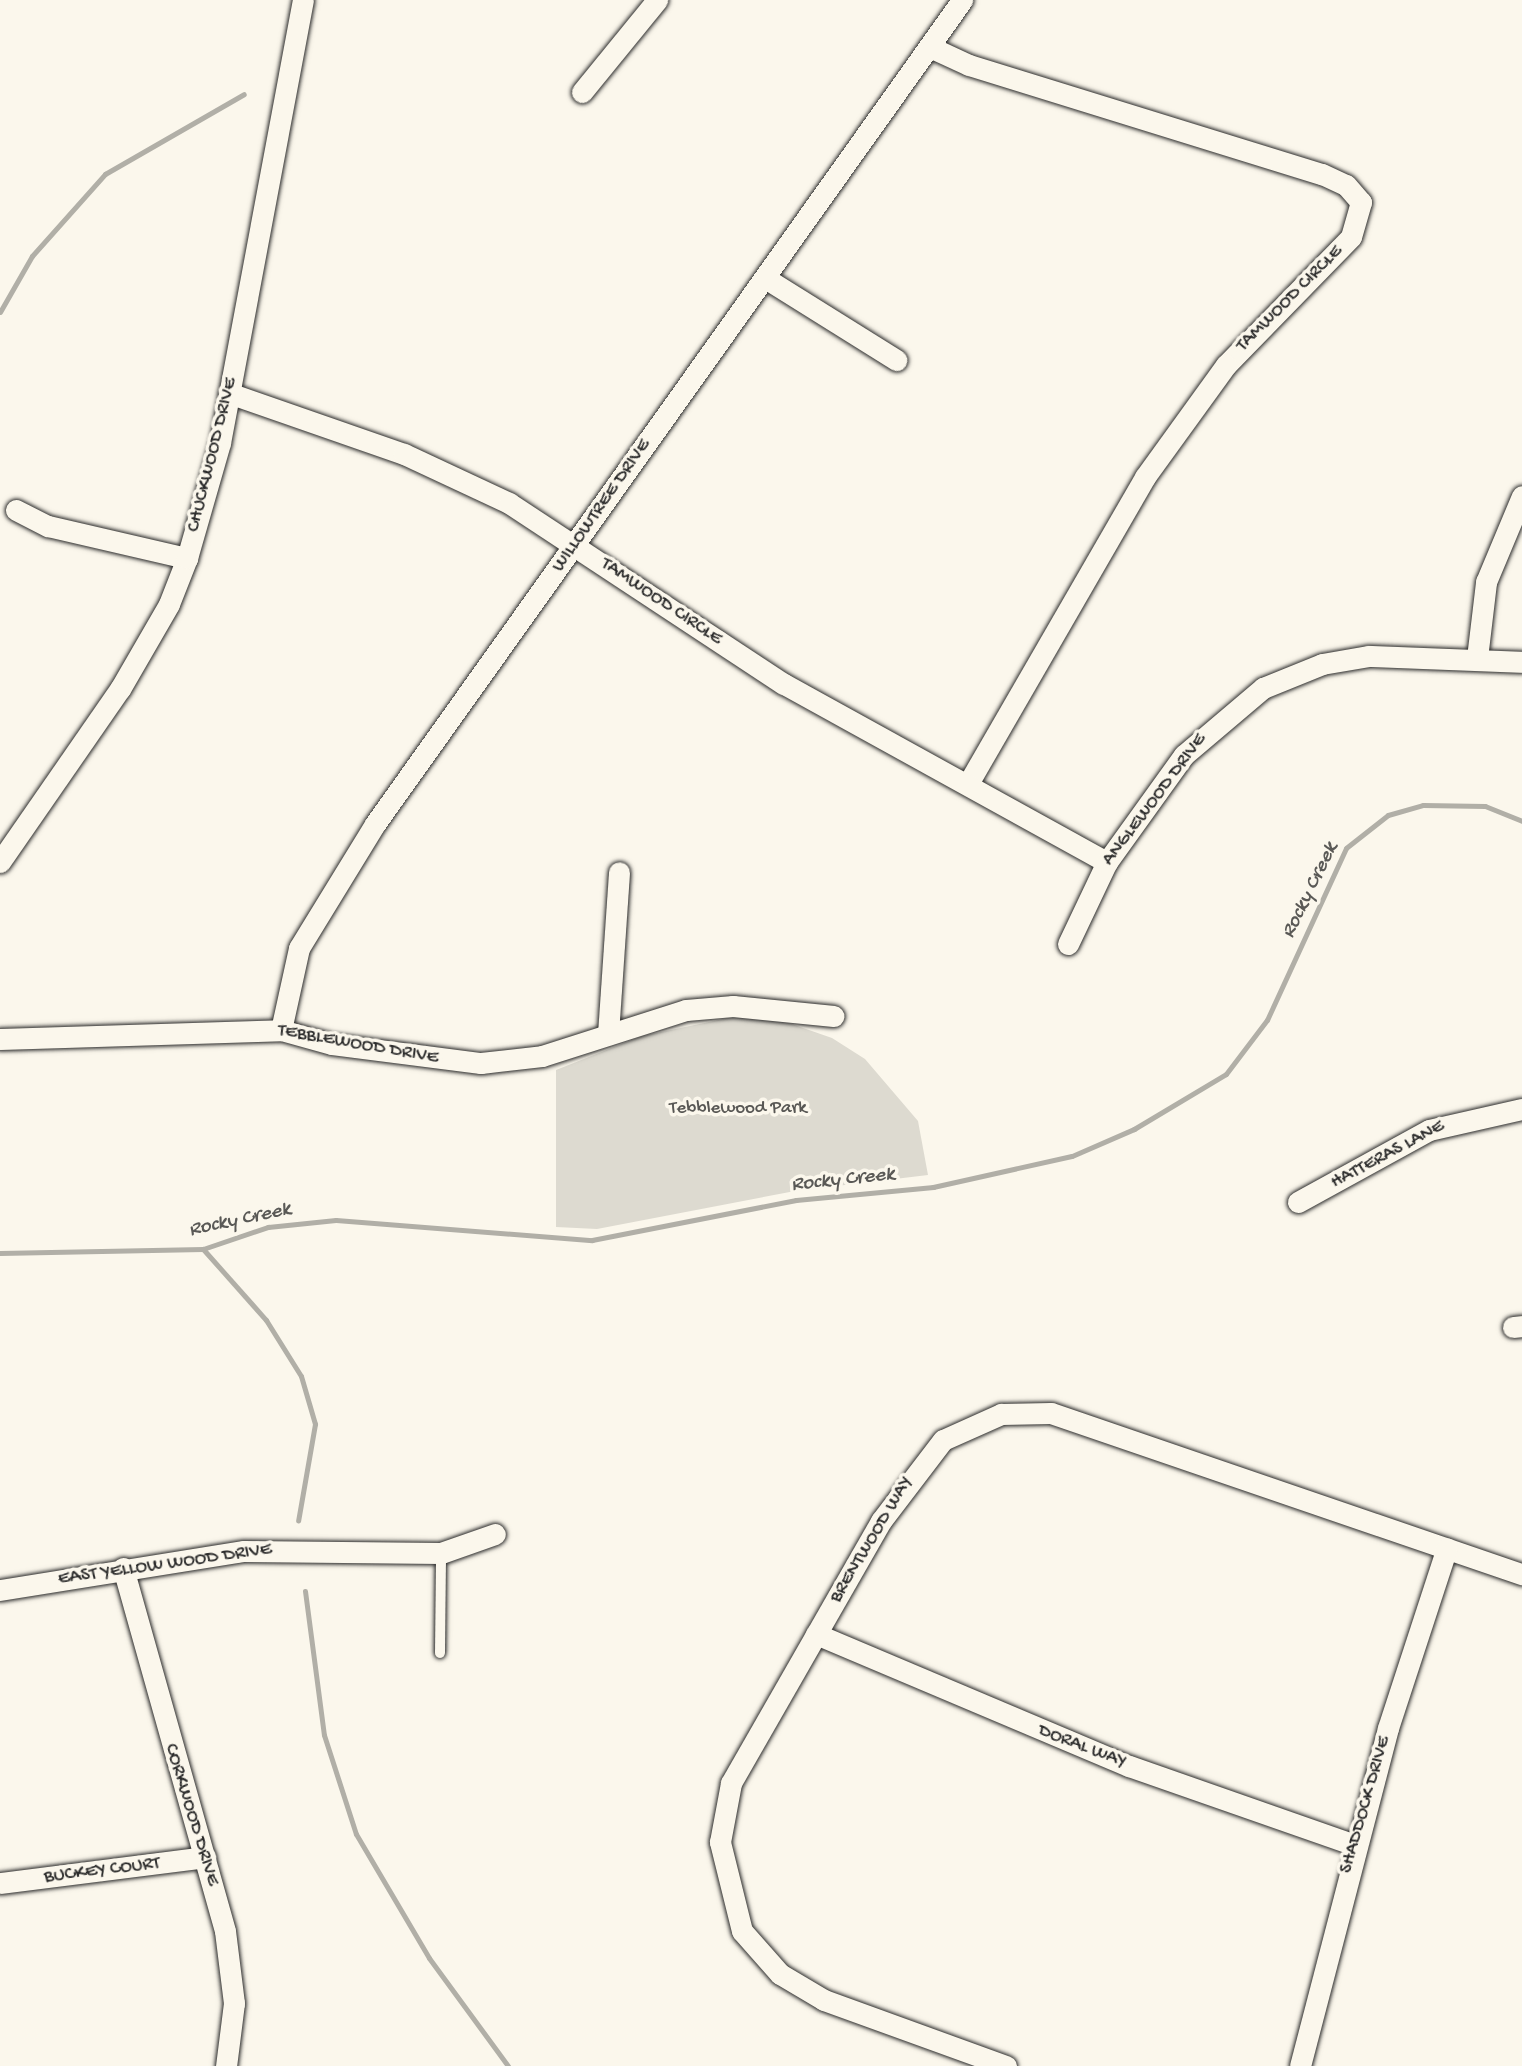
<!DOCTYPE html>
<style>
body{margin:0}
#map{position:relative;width:1522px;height:2066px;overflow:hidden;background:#fbf7ec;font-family:"Gochi Hand",sans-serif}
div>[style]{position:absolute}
.green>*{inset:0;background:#dddad0}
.stream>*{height:5px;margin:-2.5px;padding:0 2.5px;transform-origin:2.5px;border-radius:2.5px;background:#b1afa7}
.roads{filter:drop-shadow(0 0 2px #2b2b2b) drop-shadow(0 0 2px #2b2b2b)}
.service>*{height:10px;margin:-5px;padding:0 5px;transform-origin:5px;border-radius:5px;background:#fbf7ec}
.minor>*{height:21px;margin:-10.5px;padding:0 10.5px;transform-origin:10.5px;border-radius:10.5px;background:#fbf7ec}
span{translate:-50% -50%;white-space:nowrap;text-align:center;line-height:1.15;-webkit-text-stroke:7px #fbf7ec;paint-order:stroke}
.street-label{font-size:19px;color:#2b2b2b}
.park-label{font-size:19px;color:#585754}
.water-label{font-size:21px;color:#5a5956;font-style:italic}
</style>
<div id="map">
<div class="green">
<div style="clip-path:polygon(733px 1017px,783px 1021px,832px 1038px,865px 1059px,918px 1121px,928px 1175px,795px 1191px,597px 1229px,556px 1227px,556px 1070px,642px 1036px)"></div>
</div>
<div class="stream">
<div style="left:0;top:312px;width:64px;rotate:-60.3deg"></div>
<div style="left:32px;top:256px;width:110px;rotate:-48.3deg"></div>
<div style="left:105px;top:174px;width:160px;rotate:-29.9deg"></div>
<div style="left:203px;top:1249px;width:95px;rotate:48.4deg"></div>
<div style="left:266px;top:1320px;width:66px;rotate:58deg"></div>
<div style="left:301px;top:1376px;width:50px;rotate:73.7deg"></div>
<div style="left:315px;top:1424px;width:98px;rotate:99.9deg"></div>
<div style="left:0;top:1253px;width:203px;rotate:-1.1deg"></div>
<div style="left:203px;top:1249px;width:69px;rotate:-18.7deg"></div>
<div style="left:268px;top:1227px;width:68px;rotate:-5.9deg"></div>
<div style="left:336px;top:1220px;width:257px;rotate:4.5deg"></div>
<div style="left:592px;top:1240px;width:208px;rotate:-11.1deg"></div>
<div style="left:796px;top:1200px;width:138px;rotate:-5.4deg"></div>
<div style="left:933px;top:1187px;width:142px;rotate:-12.6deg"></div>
<div style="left:1072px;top:1156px;width:68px;rotate:-23.5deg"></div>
<div style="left:1134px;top:1129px;width:107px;rotate:-30.9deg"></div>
<div style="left:1226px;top:1074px;width:68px;rotate:-52.8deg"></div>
<div style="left:1267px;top:1020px;width:189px;rotate:-65.3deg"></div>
<div style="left:1346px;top:848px;width:53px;rotate:-38.2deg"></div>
<div style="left:1388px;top:815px;width:36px;rotate:-16deg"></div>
<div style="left:1423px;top:805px;width:62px;rotate:0.9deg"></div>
<div style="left:1485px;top:806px;width:40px;rotate:22deg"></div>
<div style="left:305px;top:1591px;width:145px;rotate:82.5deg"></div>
<div style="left:324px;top:1735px;width:104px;rotate:72.1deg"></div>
<div style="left:356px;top:1834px;width:144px;rotate:59.5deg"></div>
<div style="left:429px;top:1958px;width:134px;rotate:53.8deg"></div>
</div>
<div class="roads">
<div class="service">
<div style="left:440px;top:1653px;width:100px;rotate:-89.4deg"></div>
</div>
<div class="minor">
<div style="left:930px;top:47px;width:43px;rotate:24.8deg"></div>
<div style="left:969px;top:65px;width:369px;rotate:17.2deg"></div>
<div style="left:1322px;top:174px;width:26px;rotate:25deg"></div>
<div style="left:1346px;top:185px;width:23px;rotate:49deg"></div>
<div style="left:1361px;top:202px;width:36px;rotate:106deg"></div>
<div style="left:1351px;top:237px;width:179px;rotate:134.3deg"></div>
<div style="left:1226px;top:365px;width:138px;rotate:125.9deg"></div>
<div style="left:1145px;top:477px;width:354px;rotate:120deg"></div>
<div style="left:582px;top:92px;width:119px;rotate:-50.8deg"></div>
<div style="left:765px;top:278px;width:155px;rotate:32deg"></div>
<div style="left:229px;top:393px;width:185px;rotate:19.2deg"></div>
<div style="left:404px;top:454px;width:116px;rotate:25deg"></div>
<div style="left:509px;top:503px;width:329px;rotate:33.4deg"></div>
<div style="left:784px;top:684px;width:369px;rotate:28.9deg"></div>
<div style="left:16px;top:510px;width:36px;rotate:27deg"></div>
<div style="left:48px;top:526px;width:143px;rotate:13deg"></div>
<div style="left:1477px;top:658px;width:77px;rotate:-83.2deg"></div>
<div style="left:1486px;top:582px;width:93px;rotate:-67.3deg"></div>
<div style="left:0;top:862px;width:211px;rotate:-55.3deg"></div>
<div style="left:120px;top:689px;width:98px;rotate:-60deg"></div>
<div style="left:169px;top:604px;width:49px;rotate:-68.6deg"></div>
<div style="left:187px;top:558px;width:120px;rotate:-74deg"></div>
<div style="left:220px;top:443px;width:451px;rotate:-79.4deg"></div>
<div style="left:1068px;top:944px;width:91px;rotate:-64.6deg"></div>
<div style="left:1107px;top:862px;width:132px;rotate:-54.3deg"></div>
<div style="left:1184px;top:755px;width:104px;rotate:-40.3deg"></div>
<div style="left:1263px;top:688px;width:64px;rotate:-22.1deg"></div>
<div style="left:1322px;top:664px;width:48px;rotate:-9.7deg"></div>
<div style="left:1369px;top:656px;width:153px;rotate:2.2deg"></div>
<div style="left:281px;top:1030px;width:84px;rotate:-77.6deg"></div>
<div style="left:299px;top:948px;width:145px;rotate:-58.5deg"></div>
<div style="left:375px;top:824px;width:1012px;rotate:-54.53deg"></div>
<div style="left:608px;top:1034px;width:162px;rotate:-86.1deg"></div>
<div style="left:0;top:1039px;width:281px;rotate:-1.8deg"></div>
<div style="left:281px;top:1030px;width:53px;rotate:15.4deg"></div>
<div style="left:332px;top:1044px;width:150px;rotate:7.3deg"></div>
<div style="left:481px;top:1063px;width:61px;rotate:-6.5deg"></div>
<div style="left:542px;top:1056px;width:151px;rotate:-17.7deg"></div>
<div style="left:686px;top:1010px;width:47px;rotate:-4.9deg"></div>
<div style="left:733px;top:1006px;width:101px;rotate:5.7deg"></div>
<div style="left:1298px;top:1202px;width:149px;rotate:-28.8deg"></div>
<div style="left:1429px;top:1130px;width:95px;rotate:-12.7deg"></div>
<div style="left:1513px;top:1327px;width:9px;rotate:-6deg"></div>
<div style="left:123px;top:1568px;width:377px;rotate:74.3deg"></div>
<div style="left:225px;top:1931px;width:73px;rotate:82.9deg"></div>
<div style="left:234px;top:2003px;width:64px;rotate:97.2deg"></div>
<div style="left:0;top:1590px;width:247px;rotate:-9.1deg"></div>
<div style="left:244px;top:1551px;width:197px;rotate:0.6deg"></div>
<div style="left:441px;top:1553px;width:57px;rotate:-19.4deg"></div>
<div style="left:816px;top:1634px;width:340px;rotate:22.9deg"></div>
<div style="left:1129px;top:1766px;width:239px;rotate:19.3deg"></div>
<div style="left:0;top:1883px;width:207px;rotate:-7.2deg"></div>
<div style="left:1006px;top:2066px;width:194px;rotate:-160.1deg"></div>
<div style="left:824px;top:2000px;width:51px;rotate:-149.4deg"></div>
<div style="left:780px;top:1974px;width:57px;rotate:-131.5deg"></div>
<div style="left:742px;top:1931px;width:92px;rotate:-103.9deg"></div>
<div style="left:720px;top:1842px;width:60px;rotate:-79.4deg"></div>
<div style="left:731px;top:1783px;width:302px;rotate:-60.2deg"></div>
<div style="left:881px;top:1521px;width:102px;rotate:-52.6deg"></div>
<div style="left:943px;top:1440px;width:64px;rotate:-24.1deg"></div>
<div style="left:1001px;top:1414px;width:50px;rotate:-1.1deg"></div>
<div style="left:1051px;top:1413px;width:498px;rotate:18.9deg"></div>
<div style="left:1300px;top:2066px;width:349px;rotate:-75.4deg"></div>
<div style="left:1388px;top:1728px;width:189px;rotate:-71.9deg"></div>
</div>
</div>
<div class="street-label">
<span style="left:1290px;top:299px;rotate:-45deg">TAMWOOD CIRCLE</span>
<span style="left:213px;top:455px;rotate:-76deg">CHUCKWOOD DRIVE</span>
<span style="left:602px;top:506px;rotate:-55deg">WILLOWTREE DRIVE</span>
<span style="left:661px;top:602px;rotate:34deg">TAMWOOD CIRCLE</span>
<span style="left:1155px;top:800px;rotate:-53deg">ANGLEWOOD DRIVE</span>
<span style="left:358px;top:1045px;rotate:10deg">TEBBLEWOOD DRIVE</span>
<span style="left:1388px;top:1155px;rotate:-28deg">HATTERAS LANE</span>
<span style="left:872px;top:1540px;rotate:-59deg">BRENTWOOD WAY</span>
<span style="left:165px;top:1565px;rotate:-8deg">EAST YELLOW WOOD DRIVE</span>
<span style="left:1082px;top:1747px;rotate:21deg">DORAL WAY</span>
<span style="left:1366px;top:1805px;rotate:-74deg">SHADDOCK DRIVE</span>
<span style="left:191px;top:1815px;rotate:73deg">CORKWOOD DRIVE</span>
<span style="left:102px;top:1871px;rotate:-7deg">BUCKEY COURT</span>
</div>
<div class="park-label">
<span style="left:738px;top:1109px">Tebblewood Park</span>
</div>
<div class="water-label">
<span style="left:1311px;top:891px;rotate:-64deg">Rocky Creek</span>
<span style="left:843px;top:1181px;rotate:-6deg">Rocky Creek</span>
<span style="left:240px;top:1221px;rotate:-12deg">Rocky Creek</span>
</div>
</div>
